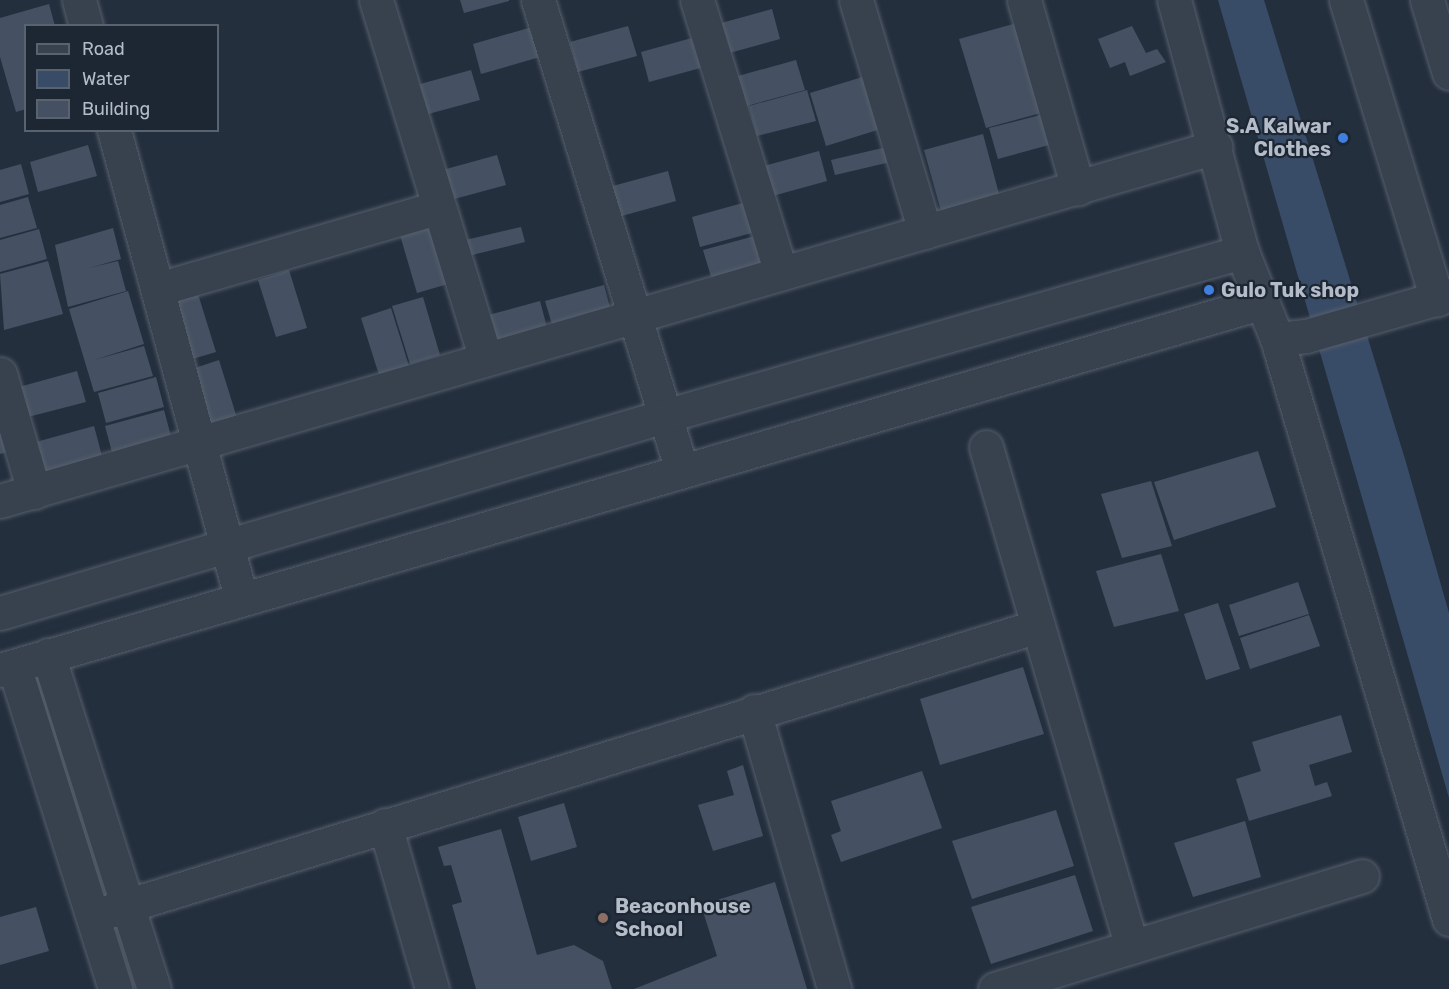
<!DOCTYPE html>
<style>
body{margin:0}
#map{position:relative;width:1449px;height:989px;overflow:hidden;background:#242f3e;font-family:Rubik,sans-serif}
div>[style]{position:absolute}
.water>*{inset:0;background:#394c67}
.building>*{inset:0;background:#455162}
.roads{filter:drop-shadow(0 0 2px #565f6c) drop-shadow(0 0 2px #565f6c)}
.minor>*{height:33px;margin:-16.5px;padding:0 16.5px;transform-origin:16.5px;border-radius:16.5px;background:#38414e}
.dots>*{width:16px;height:16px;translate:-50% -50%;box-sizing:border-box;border:3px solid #1d2633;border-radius:50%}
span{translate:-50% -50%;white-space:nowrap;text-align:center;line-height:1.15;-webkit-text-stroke:4.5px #1d2633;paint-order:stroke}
.poi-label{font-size:20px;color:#b4bcc9;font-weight:700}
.right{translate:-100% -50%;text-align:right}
.left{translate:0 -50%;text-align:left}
.legend{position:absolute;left:24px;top:24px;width:195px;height:108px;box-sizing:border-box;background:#1d2633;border:2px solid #59626f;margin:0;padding:8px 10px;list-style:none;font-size:18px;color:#b4bcc9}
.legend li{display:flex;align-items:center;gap:12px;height:30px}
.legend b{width:30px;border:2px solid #59626f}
</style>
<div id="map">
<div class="water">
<div style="clip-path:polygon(1218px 0,1264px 0,1405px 459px,1449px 613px,1449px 798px)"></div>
</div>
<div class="building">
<div style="clip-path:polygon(460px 0,509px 0,509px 1px,464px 13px)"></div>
<div style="clip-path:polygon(49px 4px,55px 26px,26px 26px,26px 109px,16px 112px,0 57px,0 18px)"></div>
<div style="clip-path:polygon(772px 9px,780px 39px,722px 55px,714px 25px)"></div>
<div style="clip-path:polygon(1017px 23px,1045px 112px,986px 128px,959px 39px)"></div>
<div style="clip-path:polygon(628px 26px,637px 56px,578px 72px,570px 42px)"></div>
<div style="clip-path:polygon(1132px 26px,1146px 53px,1157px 49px,1166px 62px,1130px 76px,1125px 62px,1110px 68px,1098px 39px)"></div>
<div style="clip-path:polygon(532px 27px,540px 57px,481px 74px,473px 44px)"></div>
<div style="clip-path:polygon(699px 36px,708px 66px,649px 82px,641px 52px)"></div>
<div style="clip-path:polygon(796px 60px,805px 90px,747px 106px,738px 76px)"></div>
<div style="clip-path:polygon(471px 70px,480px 100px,421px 116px,413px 86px)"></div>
<div style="clip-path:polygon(869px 75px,884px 128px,826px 146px,810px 93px)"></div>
<div style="clip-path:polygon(807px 90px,816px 121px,757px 136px,749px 106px)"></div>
<div style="clip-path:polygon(1048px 113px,1056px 143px,998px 159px,989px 128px)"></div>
<div style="clip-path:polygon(983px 134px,999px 194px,941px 211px,924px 150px)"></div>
<div style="clip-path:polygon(88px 145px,97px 176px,38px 192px,30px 162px)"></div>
<div style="clip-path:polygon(891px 146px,895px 161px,835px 175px,831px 160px)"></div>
<div style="clip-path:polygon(819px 151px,827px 181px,769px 197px,760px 167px)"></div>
<div style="clip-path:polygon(497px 155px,506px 185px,447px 201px,439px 171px)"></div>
<div style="clip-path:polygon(21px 164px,29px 194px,0 202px,0 170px)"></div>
<div style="clip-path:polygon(668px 171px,676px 201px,618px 217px,609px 187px)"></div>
<div style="clip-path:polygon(28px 197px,37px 228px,0 238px,0 205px)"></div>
<div style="clip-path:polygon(750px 201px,759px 231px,700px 247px,692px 217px)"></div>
<div style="clip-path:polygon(430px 226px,448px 284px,417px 293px,400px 235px)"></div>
<div style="clip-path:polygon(521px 227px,525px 242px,464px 257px,461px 241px)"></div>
<div style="clip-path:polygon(113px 228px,121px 259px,89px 268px,118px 261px,126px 291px,68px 307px,55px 245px)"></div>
<div style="clip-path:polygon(39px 229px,47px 259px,0 272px,0 240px)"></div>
<div style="clip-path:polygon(762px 234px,770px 264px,712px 280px,703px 250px)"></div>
<div style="clip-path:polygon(48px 261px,63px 314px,4px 330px,0 274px)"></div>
<div style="clip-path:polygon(289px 270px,307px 328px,276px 337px,258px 280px)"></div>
<div style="clip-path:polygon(604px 285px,612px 315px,554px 331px,545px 301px)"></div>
<div style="clip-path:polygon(128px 291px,144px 344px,94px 360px,144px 346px,153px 376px,94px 392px,69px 309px)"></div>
<div style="clip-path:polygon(198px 294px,216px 352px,186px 361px,168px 303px)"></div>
<div style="clip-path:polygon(423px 297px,440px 355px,410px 364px,392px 306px)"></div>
<div style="clip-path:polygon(540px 301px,548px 331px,490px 347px,481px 317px)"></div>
<div style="clip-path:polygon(391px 308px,409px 366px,379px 375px,361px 318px)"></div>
<div style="clip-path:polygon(219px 360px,237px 418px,207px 427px,189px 370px)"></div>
<div style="clip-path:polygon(77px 371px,86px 402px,28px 417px,19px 387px)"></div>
<div style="clip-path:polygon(156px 377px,164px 407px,106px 423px,98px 393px)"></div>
<div style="clip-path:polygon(164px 410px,172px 440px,113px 456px,105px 426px)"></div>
<div style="clip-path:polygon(0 422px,12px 451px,0 454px)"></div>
<div style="clip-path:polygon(94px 426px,102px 456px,44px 473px,36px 442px)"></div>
<div style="clip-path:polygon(1258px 451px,1276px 507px,1174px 540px,1154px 482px)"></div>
<div style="clip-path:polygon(1151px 481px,1172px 546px,1122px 558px,1101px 494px)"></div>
<div style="clip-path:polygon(1161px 554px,1179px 611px,1114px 627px,1096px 571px)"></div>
<div style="clip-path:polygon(1298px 582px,1309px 614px,1239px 636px,1229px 605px)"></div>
<div style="clip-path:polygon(1218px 603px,1240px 669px,1206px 680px,1184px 614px)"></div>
<div style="clip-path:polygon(1309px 615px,1320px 646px,1250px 669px,1240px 638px)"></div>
<div style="clip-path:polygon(1023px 667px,1044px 734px,940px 765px,920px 699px)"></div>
<div style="clip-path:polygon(1341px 715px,1352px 752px,1309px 765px,1315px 786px,1327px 782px,1332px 796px,1249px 821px,1236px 779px,1261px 771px,1252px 742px)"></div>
<div style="clip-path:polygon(743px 765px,763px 836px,713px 851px,698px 805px,734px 795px,727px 771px)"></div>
<div style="clip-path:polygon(922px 771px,942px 828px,841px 862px,831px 835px,841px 831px,831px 801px)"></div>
<div style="clip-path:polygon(564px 803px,577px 847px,531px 861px,518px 817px)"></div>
<div style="clip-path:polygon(1056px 810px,1074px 866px,972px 899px,952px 841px)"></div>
<div style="clip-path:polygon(1245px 821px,1261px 877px,1193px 897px,1174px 843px)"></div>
<div style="clip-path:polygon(501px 829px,537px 955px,574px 945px,603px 961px,612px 989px,476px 989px,452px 905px,462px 902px,451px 865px,444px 866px,438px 847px)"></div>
<div style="clip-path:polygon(1075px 875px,1093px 931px,991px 964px,971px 907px)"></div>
<div style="clip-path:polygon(775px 882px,807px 989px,634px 989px,717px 956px,701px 905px)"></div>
<div style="clip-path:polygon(36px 907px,49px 951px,0 965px,0 917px)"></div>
</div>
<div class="roads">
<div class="minor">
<div style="left:79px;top:0;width:27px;rotate:75deg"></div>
<div style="left:376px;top:0;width:375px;rotate:73deg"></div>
<div style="left:538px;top:0;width:493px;rotate:73deg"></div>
<div style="left:697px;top:0;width:286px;rotate:72.9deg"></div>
<div style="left:856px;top:0;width:242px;rotate:73.4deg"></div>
<div style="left:1024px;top:0;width:196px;rotate:74deg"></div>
<div style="left:1174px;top:0;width:261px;rotate:74.9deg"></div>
<div style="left:1242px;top:252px;width:94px;rotate:68.1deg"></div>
<div style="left:1277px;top:339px;width:29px;rotate:-6deg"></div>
<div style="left:1306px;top:336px;width:149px;rotate:-16deg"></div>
<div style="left:1346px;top:0;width:313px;rotate:73.1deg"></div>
<div style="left:1427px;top:0;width:76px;rotate:73.2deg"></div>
<div style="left:114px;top:130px;width:486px;rotate:74.8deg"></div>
<div style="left:158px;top:289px;width:291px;rotate:-16.2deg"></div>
<div style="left:1277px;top:339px;width:605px;rotate:73.48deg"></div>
<div style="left:0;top:374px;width:123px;rotate:73.9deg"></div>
<div style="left:986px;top:447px;width:186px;rotate:73.8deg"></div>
<div style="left:0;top:501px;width:1266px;rotate:-16.24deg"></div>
<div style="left:0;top:613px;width:697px;rotate:-16.51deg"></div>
<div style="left:668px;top:415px;width:597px;rotate:-15.85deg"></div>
<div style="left:48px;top:655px;width:350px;rotate:72.4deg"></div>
<div style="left:14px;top:666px;width:338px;rotate:72.6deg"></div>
<div style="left:0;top:670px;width:1312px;rotate:-16.24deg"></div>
<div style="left:754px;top:711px;width:289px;rotate:73.9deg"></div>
<div style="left:385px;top:825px;width:171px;rotate:74deg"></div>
<div style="left:93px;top:916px;width:988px;rotate:-17.06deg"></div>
<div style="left:1038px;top:626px;width:334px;rotate:73.7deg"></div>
<div style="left:995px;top:989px;width:384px;rotate:-17.1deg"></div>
</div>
</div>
<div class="dots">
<div style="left:1343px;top:138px;background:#3f7fe0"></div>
<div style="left:1209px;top:290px;background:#3f7fe0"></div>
<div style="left:603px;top:918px;background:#8d6e63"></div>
</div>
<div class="poi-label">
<span class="right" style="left:1331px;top:138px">S.A Kalwar<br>Clothes</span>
<span class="left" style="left:1221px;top:290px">Gulo Tuk shop</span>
<span class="left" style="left:615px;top:918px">Beaconhouse<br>School</span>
</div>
<ul class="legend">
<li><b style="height:8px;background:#38414e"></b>Road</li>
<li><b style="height:16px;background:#394c67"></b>Water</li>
<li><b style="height:16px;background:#455162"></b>Building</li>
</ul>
</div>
